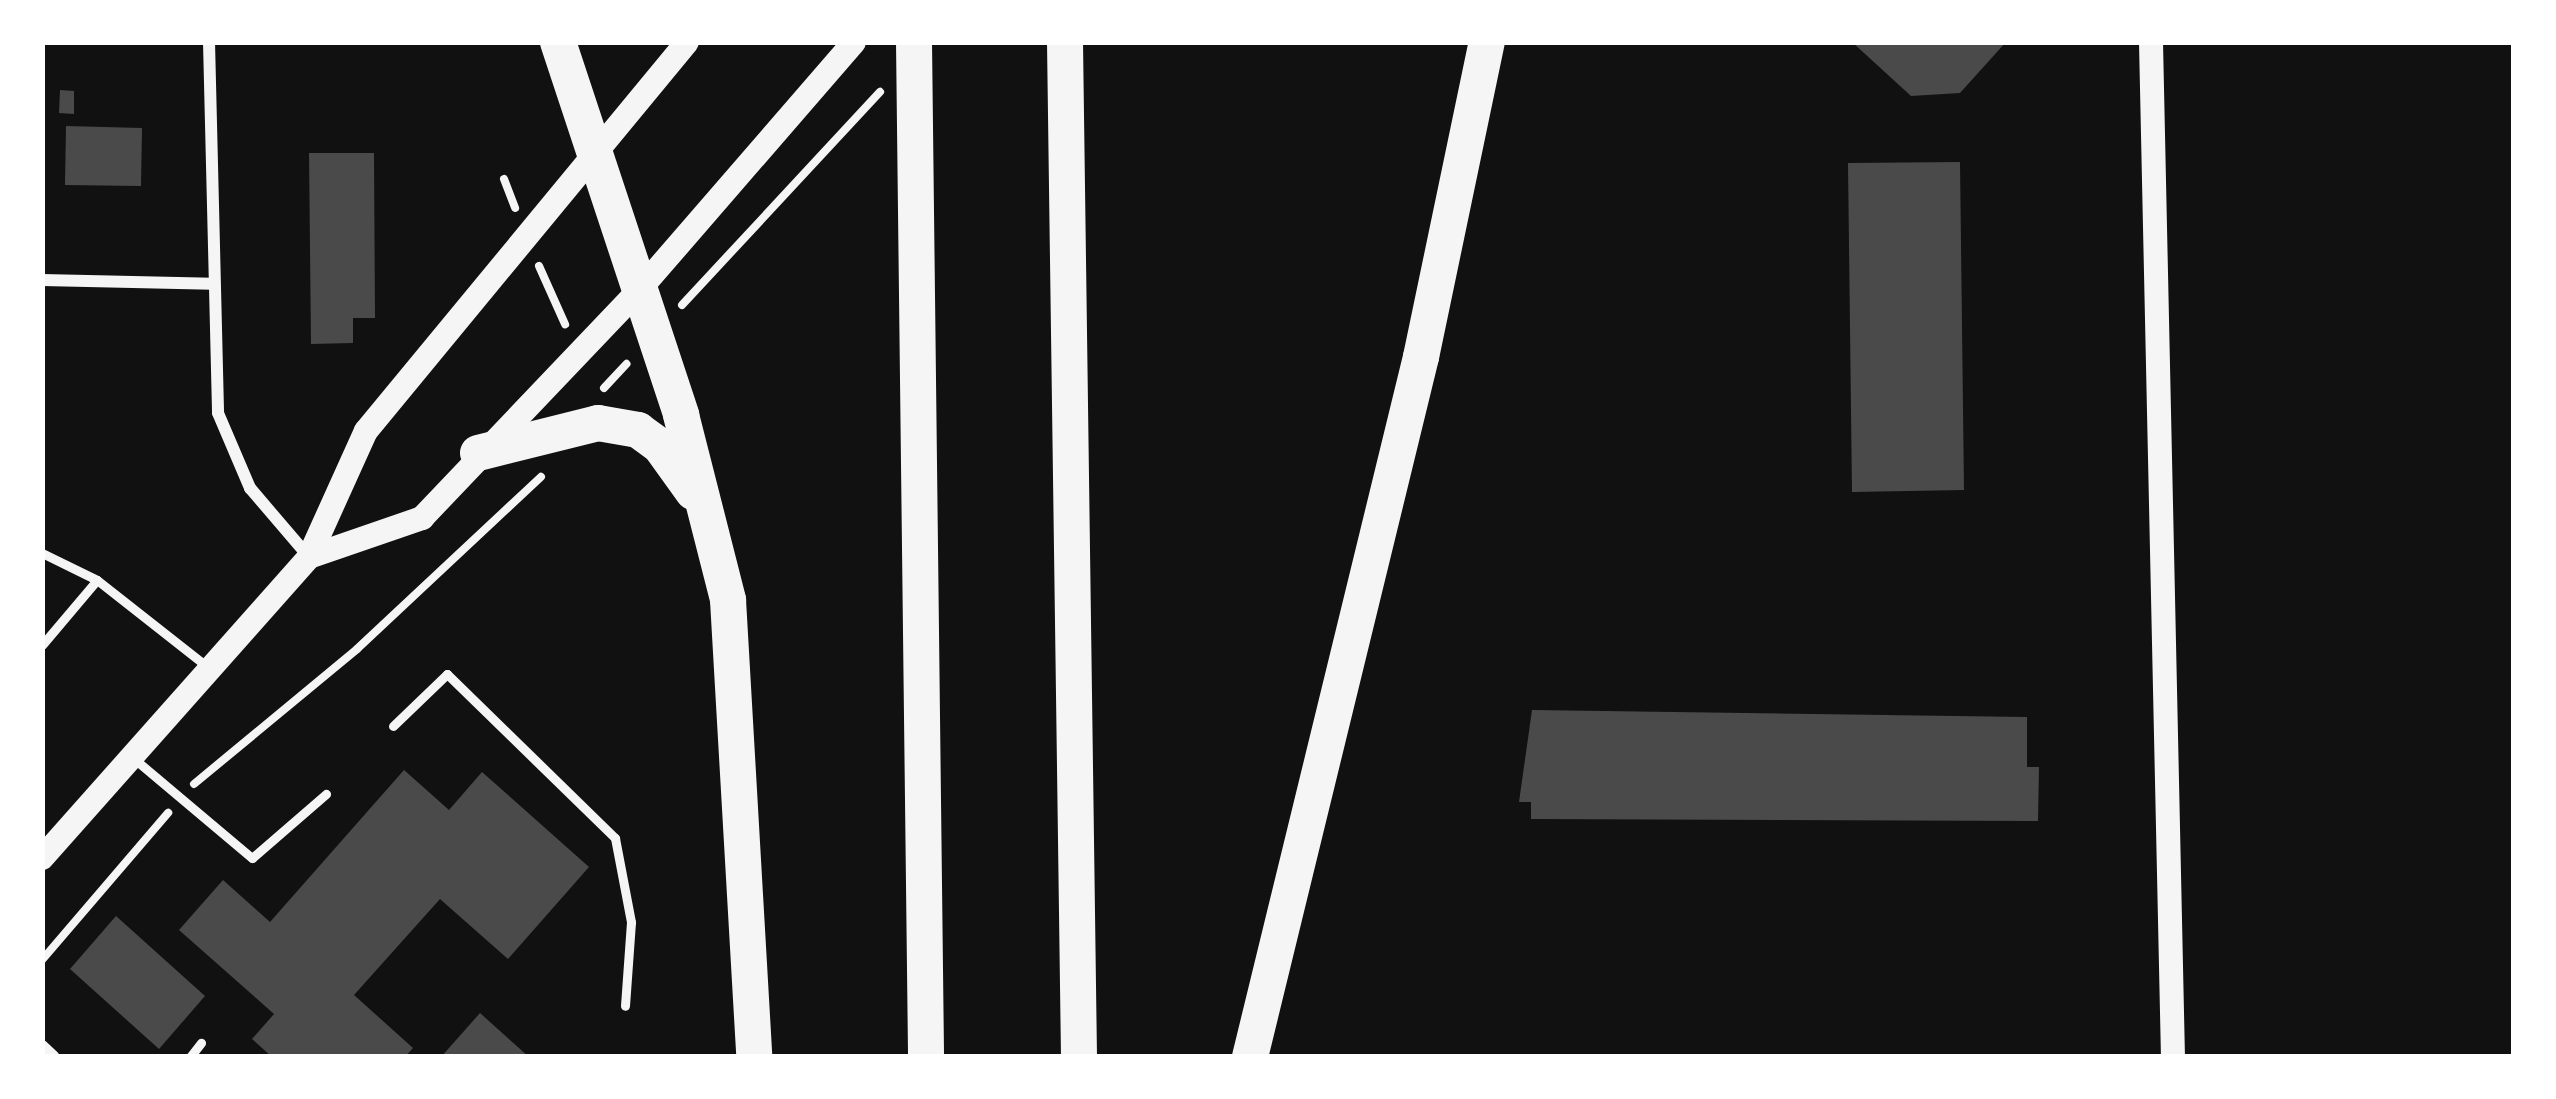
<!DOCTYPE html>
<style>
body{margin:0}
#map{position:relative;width:2556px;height:1099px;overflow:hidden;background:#111;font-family:Roboto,sans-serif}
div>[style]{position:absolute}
.building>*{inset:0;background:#4a4a4a}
.path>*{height:8px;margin:-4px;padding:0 4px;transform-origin:4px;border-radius:4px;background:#f5f5f5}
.service>*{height:9px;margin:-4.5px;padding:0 4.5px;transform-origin:4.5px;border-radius:4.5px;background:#f5f5f5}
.minor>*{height:12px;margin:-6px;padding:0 6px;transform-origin:6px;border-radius:6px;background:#f5f5f5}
.secondary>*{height:24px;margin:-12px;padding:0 12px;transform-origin:12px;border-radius:12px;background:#f5f5f5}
.motorway>*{height:36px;margin:-18px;padding:0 18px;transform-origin:18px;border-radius:18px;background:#f5f5f5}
span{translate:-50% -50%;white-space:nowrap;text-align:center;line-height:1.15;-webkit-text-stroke:9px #fff;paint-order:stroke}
.frame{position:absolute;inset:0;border:45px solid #fff;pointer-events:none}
</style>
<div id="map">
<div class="building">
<div style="clip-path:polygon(1852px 42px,2006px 42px,1960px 93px,1911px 96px)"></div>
<div style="clip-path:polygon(60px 90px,74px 91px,74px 114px,59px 113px)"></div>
<div style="clip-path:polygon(66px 126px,142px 128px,141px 186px,65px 185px)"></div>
<div style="clip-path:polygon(309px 153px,374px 153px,375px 318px,353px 318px,353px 343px,311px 344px)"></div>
<div style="clip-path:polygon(1960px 162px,1964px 490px,1852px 492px,1848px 163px)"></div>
<div style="clip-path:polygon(1532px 710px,2027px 717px,2027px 767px,2039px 767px,2038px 821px,1531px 819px,1531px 802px,1519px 802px)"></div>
<div style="clip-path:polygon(404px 770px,449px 810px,482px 772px,589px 867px,508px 959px,440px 899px,354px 995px,413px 1048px,405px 1057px,272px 1057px,252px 1039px,274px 1014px,179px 930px,223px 880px,270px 922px)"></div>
<div style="clip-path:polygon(116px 916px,205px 996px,159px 1049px,70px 969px)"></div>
<div style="clip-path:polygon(480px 1013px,529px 1057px,441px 1057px)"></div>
</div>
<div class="path">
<div style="left:504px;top:179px;width:31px;rotate:69deg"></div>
<div style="left:539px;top:266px;width:64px;rotate:65.9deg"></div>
<div style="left:682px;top:305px;width:291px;rotate:-47.1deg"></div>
<div style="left:604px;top:388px;width:33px;rotate:-47deg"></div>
<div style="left:194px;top:784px;width:212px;rotate:-39.6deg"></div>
<div style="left:357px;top:649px;width:252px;rotate:-43.1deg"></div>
<div style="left:42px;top:960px;width:194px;rotate:-49.4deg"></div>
</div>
<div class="service">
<div style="left:42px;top:553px;width:61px;rotate:26.1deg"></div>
<div style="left:97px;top:580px;width:144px;rotate:38.2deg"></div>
<div style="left:42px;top:645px;width:85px;rotate:-49.8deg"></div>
<div style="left:393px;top:726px;width:75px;rotate:-43.9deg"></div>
<div style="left:447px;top:674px;width:235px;rotate:44.3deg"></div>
<div style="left:615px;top:838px;width:86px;rotate:79.2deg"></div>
<div style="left:631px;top:922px;width:84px;rotate:94.1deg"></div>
<div style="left:132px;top:757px;width:157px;rotate:40.1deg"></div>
<div style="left:252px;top:858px;width:98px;rotate:-40.9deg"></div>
<div style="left:190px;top:1057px;width:18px;rotate:-52deg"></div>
</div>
<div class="minor">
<div style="left:209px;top:42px;width:371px;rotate:88.6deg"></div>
<div style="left:218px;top:413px;width:82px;rotate:66.9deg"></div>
<div style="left:250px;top:488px;width:89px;rotate:49.5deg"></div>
<div style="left:42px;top:280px;width:170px;rotate:1.3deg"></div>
<div style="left:42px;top:1046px;width:16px;rotate:43deg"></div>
</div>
<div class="secondary">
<div style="left:2151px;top:42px;width:1015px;rotate:88.76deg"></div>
<div style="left:309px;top:557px;width:120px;rotate:-19deg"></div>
<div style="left:422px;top:518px;width:318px;rotate:-46.4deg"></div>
<div style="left:641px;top:288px;width:325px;rotate:-49.1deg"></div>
<div style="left:42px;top:858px;width:402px;rotate:-48.4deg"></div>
<div style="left:309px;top:557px;width:138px;rotate:-65.7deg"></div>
<div style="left:366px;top:431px;width:504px;rotate:-50.47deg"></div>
</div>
<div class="motorway">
<div style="left:558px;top:42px;width:393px;rotate:71.7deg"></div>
<div style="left:681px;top:415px;width:191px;rotate:75.7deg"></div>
<div style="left:728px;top:600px;width:458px;rotate:86.7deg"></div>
<div style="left:914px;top:42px;width:1015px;rotate:89.32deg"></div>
<div style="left:1065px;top:42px;width:1015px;rotate:89.21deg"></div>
<div style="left:478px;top:453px;width:124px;rotate:-14deg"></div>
<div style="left:598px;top:423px;width:41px;rotate:9.9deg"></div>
<div style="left:638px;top:430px;width:27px;rotate:36deg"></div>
<div style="left:660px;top:446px;width:57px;rotate:54.3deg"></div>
<div style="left:1250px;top:1057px;width:721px;rotate:-76.27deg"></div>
<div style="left:1421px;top:357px;width:322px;rotate:-78.2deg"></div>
</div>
<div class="frame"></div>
</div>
